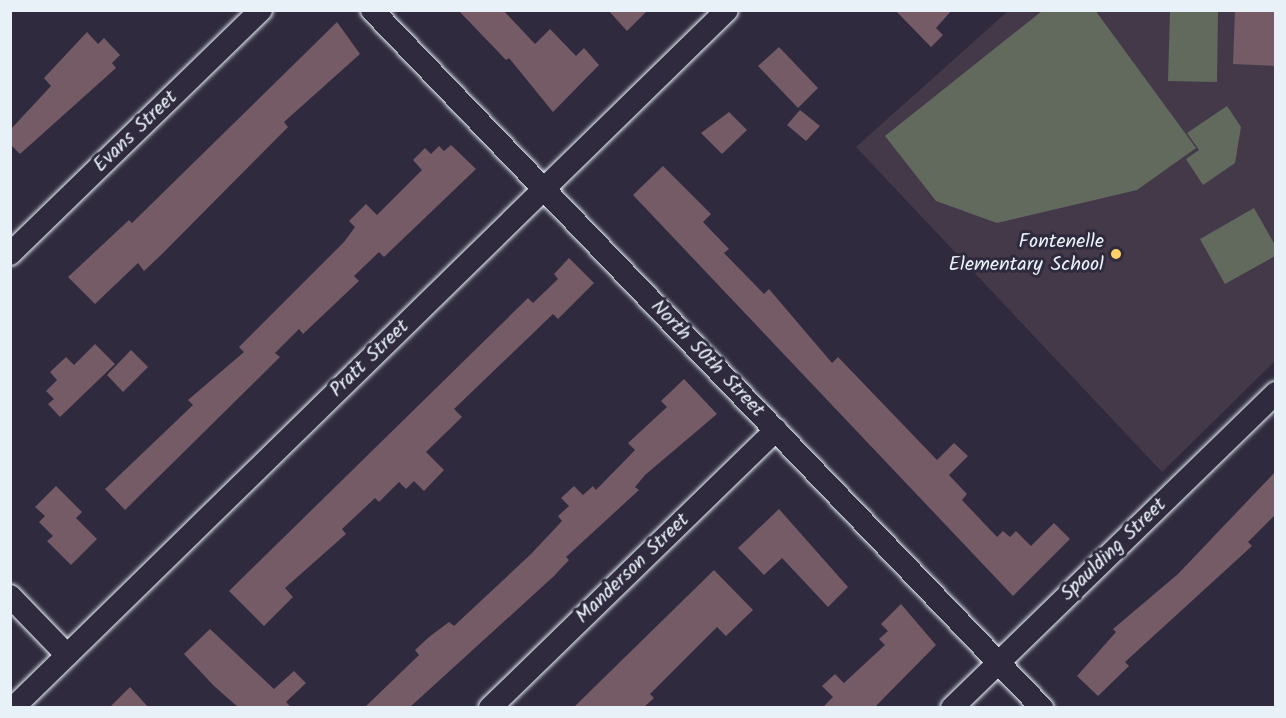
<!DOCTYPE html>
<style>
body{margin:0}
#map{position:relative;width:1286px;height:718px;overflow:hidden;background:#2f2a3d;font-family:Kalam,sans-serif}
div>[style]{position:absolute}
.built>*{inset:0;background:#443949}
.green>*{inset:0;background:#626a5e}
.building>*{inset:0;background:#745b65}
.roads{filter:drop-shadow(0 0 2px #e8f1f8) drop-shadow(0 0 2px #e8f1f8)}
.street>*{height:22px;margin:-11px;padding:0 11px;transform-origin:11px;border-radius:11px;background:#2f2a3d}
.dots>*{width:16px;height:16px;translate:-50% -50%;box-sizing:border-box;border:3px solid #2f2a3d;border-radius:50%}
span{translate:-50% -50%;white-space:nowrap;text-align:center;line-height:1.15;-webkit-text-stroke:6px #2f2a3d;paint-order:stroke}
.street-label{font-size:20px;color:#e8f1f8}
.poi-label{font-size:20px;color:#e8f1f8}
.right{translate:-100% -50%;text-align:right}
.frame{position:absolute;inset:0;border:12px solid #e8f1f8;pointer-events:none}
</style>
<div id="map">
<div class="built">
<div style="clip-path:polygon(1008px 11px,1275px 11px,1275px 361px,1162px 472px,856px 147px)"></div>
</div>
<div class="green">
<div style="clip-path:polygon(1095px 10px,1196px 148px,1137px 190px,997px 223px,936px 201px,885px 136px,1042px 11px)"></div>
<div style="clip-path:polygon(1170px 11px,1218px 11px,1217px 82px,1168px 81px)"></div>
<div style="clip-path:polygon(1227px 106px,1241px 127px,1235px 163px,1203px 185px,1186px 159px,1199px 150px,1187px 133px)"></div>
<div style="clip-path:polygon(1254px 208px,1275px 245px,1275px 256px,1225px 284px,1200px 239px)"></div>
</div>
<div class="building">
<div style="clip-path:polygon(458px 10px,503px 10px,535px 44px,550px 29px,576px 56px,584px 48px,599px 65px,553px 112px,509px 58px,506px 60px)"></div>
<div style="clip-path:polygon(608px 10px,648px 10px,627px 31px)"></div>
<div style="clip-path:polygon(895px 10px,952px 10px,936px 28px,943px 35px,931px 47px)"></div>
<div style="clip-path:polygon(1235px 10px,1275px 10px,1275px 66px,1233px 64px)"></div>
<div style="clip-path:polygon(337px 22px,360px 54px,284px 122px,288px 127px,162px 254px,144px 271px,138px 263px,95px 304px,68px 277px,129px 220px,132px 223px)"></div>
<div style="clip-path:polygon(87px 32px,98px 44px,104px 38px,120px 55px,112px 63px,116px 68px,20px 154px,10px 144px,10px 130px,51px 86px,44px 78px)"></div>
<div style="clip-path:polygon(779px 47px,818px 88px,798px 108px,758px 66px)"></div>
<div style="clip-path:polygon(800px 110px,820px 126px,806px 141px,787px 125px)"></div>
<div style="clip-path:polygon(729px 112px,747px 130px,722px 154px,701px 133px)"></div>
<div style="clip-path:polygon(451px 145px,476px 169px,384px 257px,379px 252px,354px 276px,359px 281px,303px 334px,299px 329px,275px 353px,280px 357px,125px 510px,105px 489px,193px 405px,188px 400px,244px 352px,239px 347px,344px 242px,355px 227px,349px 221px,366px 204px,377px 215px,422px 170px,413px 160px,425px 148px,431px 154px,439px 146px,444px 151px)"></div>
<div style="clip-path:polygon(663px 166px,711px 214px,703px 222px,729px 249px,724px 253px,764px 294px,769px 289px,832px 363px,838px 357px,937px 460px,954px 443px,968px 456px,949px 475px,967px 494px,962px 500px,997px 537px,1003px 531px,1010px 537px,1016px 531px,1031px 546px,1054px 523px,1070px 539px,1013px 596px,633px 195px)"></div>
<div style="clip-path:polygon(569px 258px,594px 283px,558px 319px,553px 314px,454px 409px,462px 417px,426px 452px,444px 470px,424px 491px,414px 481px,406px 489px,399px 482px,379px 502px,375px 498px,342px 529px,346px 534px,285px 588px,293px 597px,264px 626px,229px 591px,528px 298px,533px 303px,558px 279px,554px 274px)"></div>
<div style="clip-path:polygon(95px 344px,115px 364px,60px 417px,48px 404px,54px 399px,46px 391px,57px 380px,50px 372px,66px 357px,74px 365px)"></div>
<div style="clip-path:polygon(131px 350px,148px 367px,123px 392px,107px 375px)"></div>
<div style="clip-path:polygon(684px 379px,717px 414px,645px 475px,635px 487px,639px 490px,566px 557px,569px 560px,554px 576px,409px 708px,364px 708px,419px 655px,415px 650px,429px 637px,449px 622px,454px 626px,531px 554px,562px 521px,558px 516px,569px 506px,561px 498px,574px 486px,583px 495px,593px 486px,596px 490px,635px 450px,628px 443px,667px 407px,661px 401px)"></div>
<div style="clip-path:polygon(1275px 472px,1275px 515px,1248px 542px,1252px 546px,1125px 662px,1129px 666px,1098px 696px,1077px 676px,1116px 632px,1113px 629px,1178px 574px)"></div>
<div style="clip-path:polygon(56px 486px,82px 512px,76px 518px,97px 539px,71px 565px,47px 541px,53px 536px,39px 522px,45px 516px,35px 507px)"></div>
<div style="clip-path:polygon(779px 509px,848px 587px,828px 607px,782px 558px,764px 575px,738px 548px)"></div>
<div style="clip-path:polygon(714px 570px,753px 610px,726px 636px,717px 627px,650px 694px,654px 698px,643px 708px,573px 708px)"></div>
<div style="clip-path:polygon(901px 604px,936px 645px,874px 708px,822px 708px,833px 697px,822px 686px,835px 674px,844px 683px,885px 645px,879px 639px,888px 631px,881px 624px)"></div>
<div style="clip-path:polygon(210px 629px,274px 689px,294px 671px,306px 683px,286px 702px,292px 708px,239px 708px,214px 686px,184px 654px)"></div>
<div style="clip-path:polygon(130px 687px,149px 708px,109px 708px)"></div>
</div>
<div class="roads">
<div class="street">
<div style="left:372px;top:10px;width:968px;rotate:46.17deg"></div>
<div style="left:10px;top:254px;width:350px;rotate:-44.2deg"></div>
<div style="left:10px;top:596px;width:82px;rotate:46deg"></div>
<div style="left:13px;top:708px;width:998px;rotate:-44.35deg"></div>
<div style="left:490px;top:708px;width:399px;rotate:-44.2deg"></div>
<div style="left:952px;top:708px;width:452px;rotate:-44.2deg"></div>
</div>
</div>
<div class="dots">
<div style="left:1116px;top:254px;background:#ffd166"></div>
</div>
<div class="street-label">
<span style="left:136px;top:132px;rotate:-44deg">Evans Street</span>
<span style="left:370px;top:359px;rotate:-44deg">Pratt Street</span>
<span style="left:707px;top:359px;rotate:46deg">North 50th Street</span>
<span style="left:1114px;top:550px;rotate:-44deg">Spaulding Street</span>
<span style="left:633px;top:569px;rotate:-44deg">Manderson Street</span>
</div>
<div class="poi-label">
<span class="right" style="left:1104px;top:254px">Fontenelle<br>Elementary School</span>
</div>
<div class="frame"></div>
</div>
